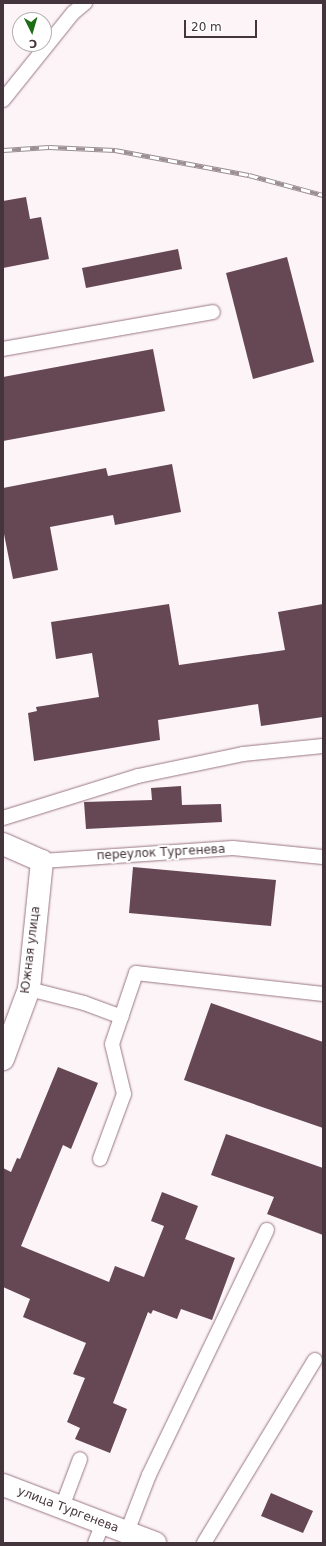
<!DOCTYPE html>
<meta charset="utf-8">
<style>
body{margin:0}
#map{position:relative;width:326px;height:1546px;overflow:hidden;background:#fcf4f7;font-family:"DejaVu Sans",sans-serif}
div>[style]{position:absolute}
.building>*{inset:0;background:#664855}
.roads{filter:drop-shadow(0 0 1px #9a7685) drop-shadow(0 0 1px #9a7685)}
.lane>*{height:14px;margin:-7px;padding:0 7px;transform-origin:7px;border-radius:7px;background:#fff}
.street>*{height:22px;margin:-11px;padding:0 11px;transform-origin:11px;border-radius:11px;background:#fff}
.rail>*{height:4.5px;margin-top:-2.25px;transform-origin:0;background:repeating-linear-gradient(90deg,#fff 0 9px,#9b8f94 0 18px);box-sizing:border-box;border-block:1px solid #9b8f94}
span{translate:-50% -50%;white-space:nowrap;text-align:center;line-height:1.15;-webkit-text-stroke:4px #fff;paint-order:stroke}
.street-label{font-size:12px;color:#44343b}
.frame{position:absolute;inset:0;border:4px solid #44343b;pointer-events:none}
.north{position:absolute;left:12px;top:12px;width:40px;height:40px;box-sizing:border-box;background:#fff;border:1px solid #b4aeb1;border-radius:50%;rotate:175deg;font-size:11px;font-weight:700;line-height:16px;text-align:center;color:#44343b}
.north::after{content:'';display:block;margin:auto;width:14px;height:18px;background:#1c6d13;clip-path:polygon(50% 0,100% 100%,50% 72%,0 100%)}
.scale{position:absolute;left:184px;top:20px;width:73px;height:18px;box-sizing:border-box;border:2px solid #44343b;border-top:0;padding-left:5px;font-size:12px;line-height:14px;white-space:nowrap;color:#44343b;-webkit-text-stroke:3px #fff;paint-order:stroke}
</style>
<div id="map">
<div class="building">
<div style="clip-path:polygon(26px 197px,30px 219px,41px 217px,49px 259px,3px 268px,3px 201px)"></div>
<div style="clip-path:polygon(178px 249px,182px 269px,86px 288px,82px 268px)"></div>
<div style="clip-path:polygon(287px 257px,314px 362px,253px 379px,226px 273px)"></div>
<div style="clip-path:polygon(153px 349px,165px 411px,3px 441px,3px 377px)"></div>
<div style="clip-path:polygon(172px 464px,181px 512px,115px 525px,113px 515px,50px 527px,58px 570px,13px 579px,3px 529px,3px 488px,106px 468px,108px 476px)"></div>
<div style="clip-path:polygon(169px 604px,179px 665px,285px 650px,278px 612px,323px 604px,323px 717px,261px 726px,258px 704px,158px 720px,160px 740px,34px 761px,28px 713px,37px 711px,36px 707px,99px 697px,92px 653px,56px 659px,51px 622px)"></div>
<div style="clip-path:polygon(181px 786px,182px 805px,221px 804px,222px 822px,86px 829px,84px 802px,152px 800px,151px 788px)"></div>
<div style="clip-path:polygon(133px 867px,276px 880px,271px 926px,129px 913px)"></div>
<div style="clip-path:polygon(211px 1003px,323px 1042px,323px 1128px,184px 1080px)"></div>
<div style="clip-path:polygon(58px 1067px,98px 1083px,71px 1149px,63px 1145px,21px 1246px,109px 1282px,115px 1266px,144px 1277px,164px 1226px,151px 1221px,162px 1192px,198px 1206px,185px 1239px,235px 1258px,212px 1320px,181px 1309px,177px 1319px,153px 1310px,151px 1314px,148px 1312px,113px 1403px,127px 1409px,110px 1453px,75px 1439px,80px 1428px,67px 1422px,85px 1378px,73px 1374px,86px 1343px,23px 1317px,30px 1299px,3px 1287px,3px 1168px,11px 1172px,17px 1158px,20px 1159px)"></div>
<div style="clip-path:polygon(226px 1134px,323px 1168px,323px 1235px,267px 1214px,274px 1197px,211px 1175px)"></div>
<div style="clip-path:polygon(271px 1493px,313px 1511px,303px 1533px,261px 1516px)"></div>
</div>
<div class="roads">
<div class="lane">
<div style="left:3px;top:100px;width:112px;rotate:-51.2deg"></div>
<div style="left:73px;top:13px;width:16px;rotate:-40deg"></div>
<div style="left:3px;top:349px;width:213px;rotate:-10deg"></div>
<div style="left:3px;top:818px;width:141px;rotate:-17.3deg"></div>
<div style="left:138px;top:776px;width:107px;rotate:-11.8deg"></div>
<div style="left:243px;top:754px;width:80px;rotate:-5.7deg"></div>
<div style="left:42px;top:861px;width:191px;rotate:-3.9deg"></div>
<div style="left:233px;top:848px;width:90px;rotate:5.7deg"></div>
<div style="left:29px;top:989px;width:57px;rotate:14.3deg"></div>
<div style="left:84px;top:1003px;width:40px;rotate:20.2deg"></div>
<div style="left:100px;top:1159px;width:69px;rotate:-69.7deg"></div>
<div style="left:124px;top:1094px;width:51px;rotate:-103.5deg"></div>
<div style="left:112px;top:1044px;width:75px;rotate:-71.3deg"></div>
<div style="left:136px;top:973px;width:188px;rotate:6.4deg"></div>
<div style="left:62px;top:1507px;width:51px;rotate:-69.4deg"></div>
<div style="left:127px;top:1532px;width:61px;rotate:-68.9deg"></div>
<div style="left:149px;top:1475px;width:272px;rotate:-64.3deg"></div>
<div style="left:95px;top:1543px;width:22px;rotate:-68deg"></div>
<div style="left:204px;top:1543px;width:214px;rotate:-58.8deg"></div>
</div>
<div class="street">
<div style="left:3px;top:844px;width:43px;rotate:23.6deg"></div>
<div style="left:42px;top:861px;width:129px;rotate:95.8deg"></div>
<div style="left:29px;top:989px;width:75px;rotate:110.4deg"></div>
<div style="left:3px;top:1485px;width:163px;rotate:20.9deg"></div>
</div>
</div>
<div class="rail">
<div style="left:3px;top:150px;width:46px;rotate:-3.7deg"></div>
<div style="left:49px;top:147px;width:66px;rotate:2.6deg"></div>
<div style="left:115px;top:150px;width:136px;rotate:10.6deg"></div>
<div style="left:249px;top:175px;width:77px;rotate:15.1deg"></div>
</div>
<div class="street-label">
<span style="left:161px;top:853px;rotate:-3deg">переулок Тургенева</span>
<span style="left:31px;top:950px;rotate:-83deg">Южная улица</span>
<span style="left:68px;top:1510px;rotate:21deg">улица Тургенева</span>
</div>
<div class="frame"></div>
<div class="north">С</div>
<div class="scale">20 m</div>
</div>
